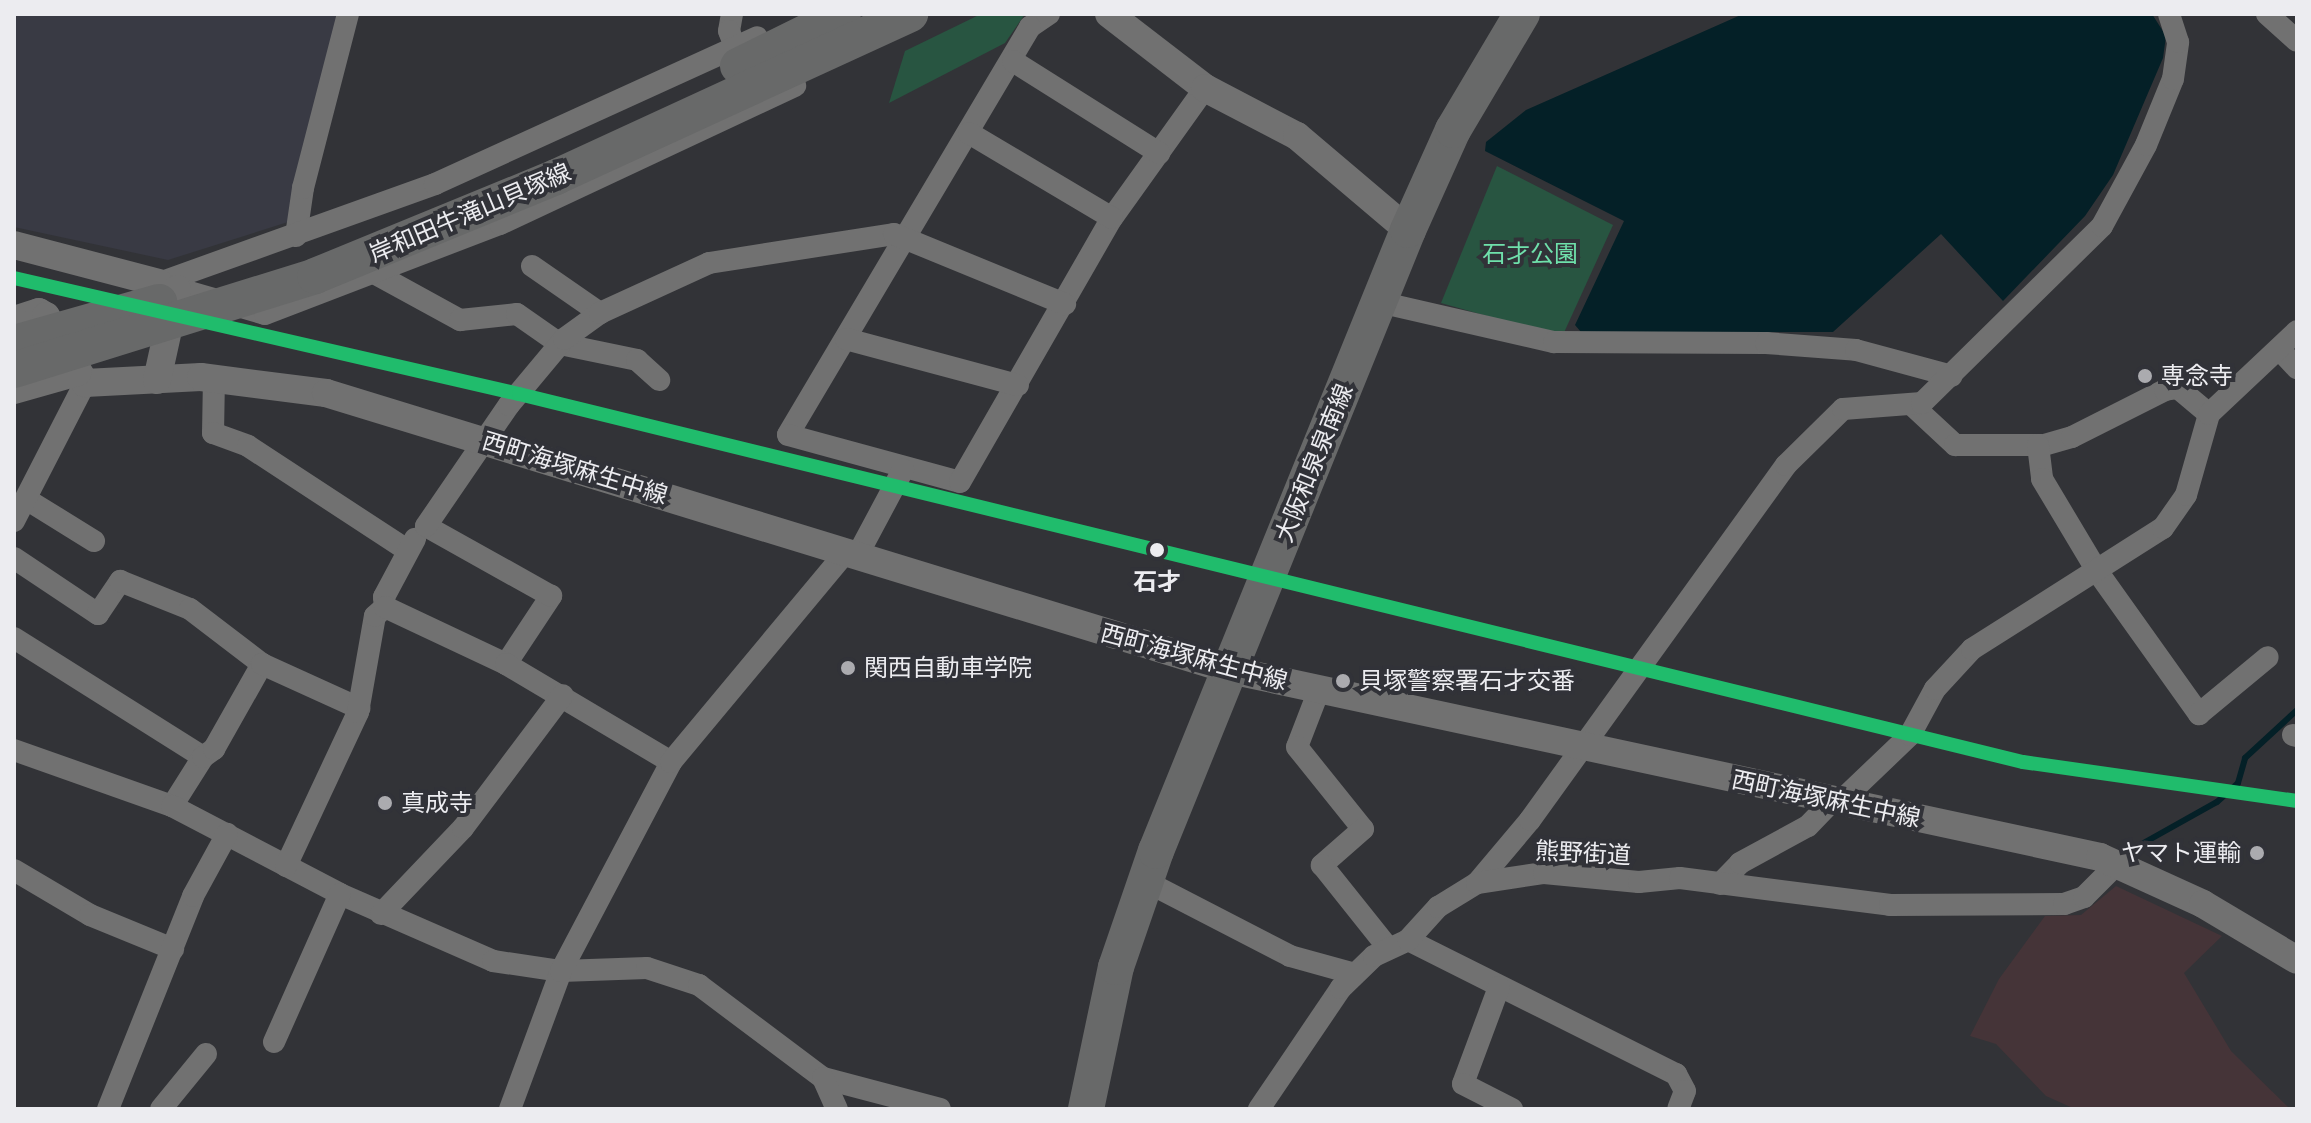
<!DOCTYPE html>
<meta charset="utf-8">
<style>
body{margin:0}
#map{position:relative;width:2311px;height:1123px;overflow:hidden;background:#323337;font-family:Poppins,"Noto Sans JP",sans-serif}
div>[style]{position:absolute}
.commercial>*{inset:0;background:#453438}
.built>*{inset:0;background:#393a44}
.green>*{inset:0;background:#285541}
.water>*{inset:0;background:#042027}
.stream>*{height:6px;margin:-3px;padding:0 3px;transform-origin:3px;border-radius:3px;background:#042027}
.minor>*{height:22px;margin:-11px;padding:0 11px;transform-origin:11px;border-radius:11px;background:#717171}
.tertiary>*{height:28px;margin:-14px;padding:0 14px;transform-origin:14px;border-radius:14px;background:#717171}
.primary>*{height:36px;margin:-18px;padding:0 18px;transform-origin:18px;border-radius:18px;background:#686969}
.primary-bridge>*{height:36px;margin:-18px;padding:0 18px;transform-origin:18px;border-radius:18px;background:#686969}
.rail-1>*{height:14px;margin:-7px;padding:0 7px;transform-origin:7px;border-radius:7px;background:#20bc6c}
.dots>*{width:22px;height:22px;translate:-50% -50%;box-sizing:border-box;border:4px solid #313238;border-radius:50%}
span{translate:-50% -50%;white-space:nowrap;text-align:center;line-height:1.15;-webkit-text-stroke:8px #313238;paint-order:stroke}
.street-label{font-size:24px;color:#ececf0}
.park-label{font-size:24px;color:#6fe0ab}
.poi-label{font-size:24px;color:#ececf0}
.left{translate:0 -50%;text-align:left}
.right{translate:-100% -50%;text-align:right}
.stop-label{font-size:24px;color:#ececf0;font-weight:700}
.frame{position:absolute;inset:0;border:16px solid #ececf0;pointer-events:none}
</style>
<div id="map">
<div class="commercial">
<div style="clip-path:polygon(2116px 886px,2222px 936px,2184px 973px,2231px 1051px,2290px 1109px,2075px 1109px,2046px 1096px,1996px 1044px,1970px 1036px,1999px 979px,2045px 916px,2081px 915px)"></div>
</div>
<div class="built">
<div style="clip-path:polygon(14px 14px,345px 14px,288px 222px,168px 260px,14px 227px)"></div>
</div>
<div class="green">
<div style="clip-path:polygon(981px 14px,1025px 14px,1005px 43px,889px 103px,905px 51px)"></div>
<div style="clip-path:polygon(1497px 166px,1613px 225px,1562px 337px,1441px 303px)"></div>
</div>
<div class="water">
<div style="clip-path:polygon(1743px 14px,2152px 14px,2166px 36px,2163px 58px,2113px 175px,2085px 216px,2003px 301px,1941px 234px,1833px 332px,1581px 332px,1575px 325px,1624px 221px,1485px 151px,1486px 142px,1526px 110px)"></div>
</div>
<div class="stream">
<div style="left:2131px;top:850px;width:98px;rotate:-29.2deg"></div>
<div style="left:2217px;top:802px;width:28px;rotate:-42deg"></div>
<div style="left:2238px;top:783px;width:26px;rotate:-74deg"></div>
<div style="left:2245px;top:758px;width:71px;rotate:-42.7deg"></div>
</div>
<div class="minor">
<div style="left:732px;top:14px;width:17px;rotate:100deg"></div>
<div style="left:729px;top:31px;width:17px;rotate:69deg"></div>
<div style="left:1049px;top:14px;width:23px;rotate:146deg"></div>
<div style="left:1030px;top:27px;width:474px;rotate:120.7deg"></div>
<div style="left:788px;top:435px;width:178px;rotate:15.3deg"></div>
<div style="left:960px;top:482px;width:305px;rotate:-60.1deg"></div>
<div style="left:1112px;top:218px;width:160px;rotate:-54.4deg"></div>
<div style="left:2267px;top:14px;width:40px;rotate:42deg"></div>
<div style="left:1013px;top:61px;width:173px;rotate:32.2deg"></div>
<div style="left:969px;top:133px;width:166px;rotate:30.7deg"></div>
<div style="left:296px;top:236px;width:49px;rotate:-81.7deg"></div>
<div style="left:303px;top:188px;width:180px;rotate:-75.5deg"></div>
<div style="left:532px;top:266px;width:83px;rotate:34.7deg"></div>
<div style="left:376px;top:274px;width:96px;rotate:28.7deg"></div>
<div style="left:460px;top:320px;width:57px;rotate:-6deg"></div>
<div style="left:517px;top:314px;width:52px;rotate:34.9deg"></div>
<div style="left:560px;top:344px;width:79px;rotate:11.7deg"></div>
<div style="left:637px;top:360px;width:30px;rotate:42deg"></div>
<div style="left:159px;top:283px;width:293px;rotate:-19.7deg"></div>
<div style="left:435px;top:184px;width:354px;rotate:-24.5deg"></div>
<div style="left:162px;top:284px;width:107px;rotate:16.2deg"></div>
<div style="left:265px;top:314px;width:252px;rotate:-21deg"></div>
<div style="left:500px;top:224px;width:326px;rotate:-25.1deg"></div>
<div style="left:1379px;top:302px;width:180px;rotate:12.9deg"></div>
<div style="left:1554px;top:342px;width:212px;rotate:0.3deg"></div>
<div style="left:1766px;top:343px;width:90px;rotate:4.4deg"></div>
<div style="left:1856px;top:350px;width:99px;rotate:15.2deg"></div>
<div style="left:846px;top:339px;width:178px;rotate:15deg"></div>
<div style="left:2280px;top:350px;width:25px;rotate:47deg"></div>
<div style="left:214px;top:377px;width:56px;rotate:91deg"></div>
<div style="left:213px;top:433px;width:37px;rotate:20deg"></div>
<div style="left:248px;top:446px;width:190px;rotate:33.2deg"></div>
<div style="left:1912px;top:405px;width:59px;rotate:42.9deg"></div>
<div style="left:1955px;top:445px;width:89px"></div>
<div style="left:2044px;top:445px;width:29px;rotate:-16deg"></div>
<div style="left:2072px;top:437px;width:104px;rotate:-26.8deg"></div>
<div style="left:2165px;top:390px;width:13px;rotate:-9deg"></div>
<div style="left:2178px;top:388px;width:40px;rotate:40deg"></div>
<div style="left:2038px;top:445px;width:34px;rotate:83deg"></div>
<div style="left:2042px;top:479px;width:107px;rotate:59.1deg"></div>
<div style="left:2097px;top:571px;width:176px;rotate:54.5deg"></div>
<div style="left:2199px;top:714px;width:89px;rotate:-39.6deg"></div>
<div style="left:26px;top:499px;width:80px;rotate:31.7deg"></div>
<div style="left:14px;top:521px;width:155px;rotate:-62.8deg"></div>
<div style="left:857px;top:556px;width:98px;rotate:-61.9deg"></div>
<div style="left:14px;top:558px;width:101px;rotate:33.7deg"></div>
<div style="left:98px;top:614px;width:40px;rotate:-56deg"></div>
<div style="left:120px;top:581px;width:75px;rotate:21.8deg"></div>
<div style="left:190px;top:609px;width:91px;rotate:37.4deg"></div>
<div style="left:385px;top:607px;width:10px;rotate:-96deg"></div>
<div style="left:384px;top:597px;width:66px;rotate:-61.9deg"></div>
<div style="left:14px;top:638px;width:223px;rotate:32.2deg"></div>
<div style="left:203px;top:757px;width:58px;rotate:122.3deg"></div>
<div style="left:506px;top:664px;width:82px;rotate:-56.5deg"></div>
<div style="left:551px;top:596px;width:143px;rotate:-150.8deg"></div>
<div style="left:426px;top:526px;width:147px;rotate:-55.6deg"></div>
<div style="left:509px;top:405px;width:86px;rotate:-50.2deg"></div>
<div style="left:564px;top:339px;width:44px;rotate:-35.8deg"></div>
<div style="left:600px;top:313px;width:120px;rotate:-24.6deg"></div>
<div style="left:709px;top:263px;width:187px;rotate:-8.9deg"></div>
<div style="left:894px;top:234px;width:185px;rotate:22.3deg"></div>
<div style="left:1319px;top:690px;width:61px;rotate:111.1deg"></div>
<div style="left:1297px;top:747px;width:105px;rotate:51.2deg"></div>
<div style="left:1363px;top:829px;width:55px;rotate:138.7deg"></div>
<div style="left:1322px;top:865px;width:107px;rotate:51.4deg"></div>
<div style="left:2293px;top:735px;width:4px;rotate:14deg"></div>
<div style="left:14px;top:750px;width:168px;rotate:19.5deg"></div>
<div style="left:172px;top:806px;width:190px;rotate:27.6deg"></div>
<div style="left:340px;top:894px;width:167px;rotate:23.6deg"></div>
<div style="left:493px;top:961px;width:69px;rotate:8.4deg"></div>
<div style="left:561px;top:971px;width:86px;rotate:-2deg"></div>
<div style="left:647px;top:968px;width:55px;rotate:18.1deg"></div>
<div style="left:699px;top:985px;width:155px;rotate:36.9deg"></div>
<div style="left:823px;top:1078px;width:121px;rotate:14.8deg"></div>
<div style="left:203px;top:757px;width:14px;rotate:-36deg"></div>
<div style="left:214px;top:749px;width:98px;rotate:-60.5deg"></div>
<div style="left:262px;top:664px;width:107px;rotate:24.4deg"></div>
<div style="left:1841px;top:801px;width:95px;rotate:-43.7deg"></div>
<div style="left:1910px;top:735px;width:52px;rotate:-61.5deg"></div>
<div style="left:1935px;top:689px;width:54px;rotate:-47.2deg"></div>
<div style="left:1972px;top:649px;width:226px;rotate:-32.4deg"></div>
<div style="left:2163px;top:528px;width:40px;rotate:-55.1deg"></div>
<div style="left:2186px;top:495px;width:84px;rotate:-74.1deg"></div>
<div style="left:2209px;top:414px;width:121px;rotate:-43.3deg"></div>
<div style="left:286px;top:866px;width:170px;rotate:-64.9deg"></div>
<div style="left:358px;top:712px;width:97px;rotate:-80deg"></div>
<div style="left:375px;top:616px;width:13px;rotate:-42deg"></div>
<div style="left:385px;top:607px;width:134px;rotate:25.2deg"></div>
<div style="left:506px;top:664px;width:192px;rotate:30.7deg"></div>
<div style="left:14px;top:870px;width:88px;rotate:30.6deg"></div>
<div style="left:90px;top:915px;width:90px;rotate:22.3deg"></div>
<div style="left:1145px;top:881px;width:163px;rotate:27.3deg"></div>
<div style="left:1290px;top:956px;width:67px;rotate:15.5deg"></div>
<div style="left:1477px;top:883px;width:82px;rotate:-49.9deg"></div>
<div style="left:1530px;top:820px;width:438px;rotate:-54.2deg"></div>
<div style="left:1786px;top:465px;width:80px;rotate:-44.5deg"></div>
<div style="left:1843px;top:409px;width:79px;rotate:-4.3deg"></div>
<div style="left:1922px;top:403px;width:252px;rotate:-44.5deg"></div>
<div style="left:2102px;top:226px;width:92px;rotate:-61.5deg"></div>
<div style="left:2146px;top:145px;width:71px;rotate:-67.8deg"></div>
<div style="left:2173px;top:79px;width:37px;rotate:-82deg"></div>
<div style="left:2178px;top:42px;width:29px;rotate:-108deg"></div>
<div style="left:1720px;top:884px;width:29px;rotate:-46deg"></div>
<div style="left:1740px;top:863px;width:77px;rotate:-28.6deg"></div>
<div style="left:1808px;top:826px;width:36px;rotate:-46deg"></div>
<div style="left:381px;top:914px;width:119px;rotate:-46.4deg"></div>
<div style="left:463px;top:828px;width:166px;rotate:-53.1deg"></div>
<div style="left:1408px;top:940px;width:300px;rotate:26.6deg"></div>
<div style="left:1676px;top:1074px;width:19px;rotate:62deg"></div>
<div style="left:1685px;top:1091px;width:19px;rotate:111deg"></div>
<div style="left:1499px;top:987px;width:103px;rotate:110.4deg"></div>
<div style="left:1463px;top:1084px;width:55px;rotate:27deg"></div>
<div style="left:274px;top:1042px;width:162px;rotate:-66deg"></div>
<div style="left:823px;top:1078px;width:34px;rotate:66deg"></div>
<div style="left:108px;top:1109px;width:229px;rotate:-68.2deg"></div>
<div style="left:193px;top:896px;width:71px;rotate:-61.3deg"></div>
<div style="left:161px;top:1109px;width:71px;rotate:-50.7deg"></div>
<div style="left:510px;top:1109px;width:147px;rotate:-69.7deg"></div>
<div style="left:561px;top:971px;width:236px;rotate:-62.2deg"></div>
<div style="left:671px;top:762px;width:272px;rotate:-50.2deg"></div>
<div style="left:1259px;top:1109px;width:146px;rotate:-55.9deg"></div>
<div style="left:1341px;top:988px;width:46px;rotate:-44.1deg"></div>
<div style="left:1374px;top:956px;width:38px;rotate:-25deg"></div>
<div style="left:1408px;top:940px;width:45px;rotate:-47.7deg"></div>
<div style="left:1438px;top:907px;width:46px;rotate:-31.6deg"></div>
<div style="left:1477px;top:883px;width:68px;rotate:-8.5deg"></div>
<div style="left:1544px;top:873px;width:95px;rotate:5.4deg"></div>
<div style="left:1639px;top:882px;width:41px;rotate:-5.6deg"></div>
<div style="left:1680px;top:878px;width:212px;rotate:7.3deg"></div>
<div style="left:1890px;top:905px;width:174px;rotate:-0.3deg"></div>
<div style="left:2064px;top:904px;width:21px;rotate:-19deg"></div>
<div style="left:2084px;top:897px;width:47px;rotate:-45deg"></div>
</div>
<div class="tertiary">
<div style="left:1109px;top:14px;width:121px;rotate:37.6deg"></div>
<div style="left:1205px;top:88px;width:104px;rotate:27.6deg"></div>
<div style="left:1297px;top:136px;width:145px;rotate:40.3deg"></div>
<div style="left:14px;top:245px;width:150px;rotate:14.7deg"></div>
<div style="left:14px;top:320px;width:26px;rotate:-18deg"></div>
<div style="left:39px;top:312px;width:8px;rotate:30deg"></div>
<div style="left:46px;top:316px;width:78px;rotate:59.8deg"></div>
<div style="left:85px;top:383px;width:116px;rotate:-3deg"></div>
<div style="left:201px;top:377px;width:126px;rotate:7.3deg"></div>
<div style="left:326px;top:393px;width:945px;rotate:17.04deg"></div>
<div style="left:1230px;top:670px;width:890px;rotate:12.13deg"></div>
<div style="left:2100px;top:857px;width:113px;rotate:24.5deg"></div>
<div style="left:2203px;top:904px;width:109px;rotate:30.8deg"></div>
<div style="left:157px;top:380px;width:93px;rotate:-77.6deg"></div>
<div style="left:14px;top:390px;width:66px;rotate:-15.7deg"></div>
</div>
<div class="primary">
<div style="left:738px;top:66px;width:117px;rotate:-26.3deg"></div>
<div style="left:556px;top:177px;width:390px;rotate:-24.7deg"></div>
<div style="left:1086px;top:1109px;width:145px;rotate:-78.1deg"></div>
<div style="left:1116px;top:967px;width:123px;rotate:-71deg"></div>
<div style="left:1156px;top:851px;width:670px;rotate:-67.91deg"></div>
<div style="left:1408px;top:230px;width:110px;rotate:-65.8deg"></div>
<div style="left:1453px;top:130px;width:135px;rotate:-59.3deg"></div>
</div>
<div class="primary-bridge">
<div style="left:14px;top:343px;width:151px;rotate:-15.8deg"></div>
<div style="left:14px;top:370px;width:315px;rotate:-17.3deg"></div>
<div style="left:315px;top:276px;width:261px;rotate:-22.3deg"></div>
</div>
<div class="rail-1">
<div style="left:14px;top:278px;width:518px;rotate:12.94deg"></div>
<div style="left:519px;top:394px;width:1548px;rotate:13.75deg"></div>
<div style="left:2023px;top:762px;width:277px;rotate:8.1deg"></div>
</div>
<div class="dots">
<div style="left:2145px;top:376px;background:#ababaf"></div>
<div style="left:1157px;top:550px;background:#ececf0"></div>
<div style="left:848px;top:668px;background:#ababaf"></div>
<div style="left:1343px;top:681px;background:#ababaf"></div>
<div style="left:385px;top:803px;background:#ababaf"></div>
<div style="left:2257px;top:853px;background:#ababaf"></div>
</div>
<div class="street-label">
<span style="left:470px;top:213px;rotate:-23deg">岸和田牛滝山貝塚線</span>
<span style="left:1314px;top:463px;rotate:-68deg">大阪和泉泉南線</span>
<span style="left:575px;top:468px;rotate:17deg">西町海塚麻生中線</span>
<span style="left:1194px;top:657px;rotate:15deg">西町海塚麻生中線</span>
<span style="left:1826px;top:799px;rotate:12deg">西町海塚麻生中線</span>
<span style="left:1583px;top:853px;rotate:3deg">熊野街道</span>
</div>
<div class="park-label">
<span style="left:1530px;top:254px">石才公園</span>
</div>
<div class="poi-label">
<span class="left" style="left:2161px;top:376px">専念寺</span>
<span class="left" style="left:864px;top:668px">関西自動車学院</span>
<span class="left" style="left:1359px;top:681px">貝塚警察署石才交番</span>
<span class="left" style="left:401px;top:803px">真成寺</span>
<span class="right" style="left:2241px;top:853px">ヤマト運輸</span>
</div>
<div class="stop-label">
<span style="left:1157px;top:582px">石才</span>
</div>
<div class="frame"></div>
</div>
